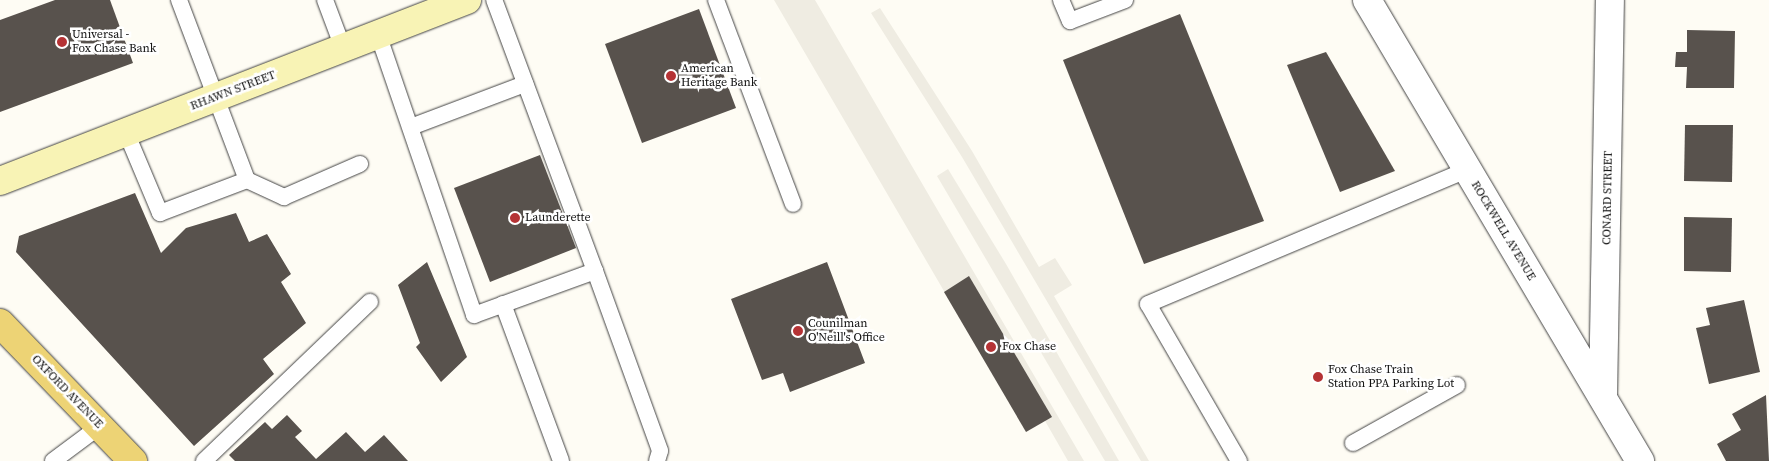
<!DOCTYPE html>
<style>
body{margin:0}
#map{position:relative;width:1769px;height:461px;overflow:hidden;background:#fefcf4;font-family:"Source Serif 4",serif}
div>[style]{position:absolute}
.plaza>*{inset:0;background:#efece2}
.building>*{inset:0;background:#58524d}
.roads{filter:drop-shadow(0 0 1px #434343) drop-shadow(0 0 1px #434343)}
.service>*{height:16px;margin:-8px;padding:0 8px;transform-origin:8px;border-radius:8px;background:#fff}
.minor>*{height:28px;margin:-14px;padding:0 14px;transform-origin:14px;border-radius:14px;background:#fff}
.secondary>*{height:28px;margin:-14px;padding:0 14px;transform-origin:14px;border-radius:14px;background:#f8f3b5}
.primary>*{height:28px;margin:-14px;padding:0 14px;transform-origin:14px;border-radius:14px;background:#edd375}
.dots>*{width:14px;height:14px;translate:-50% -50%;box-sizing:border-box;border:2px solid #fff;border-radius:50%}
span{translate:-50% -50%;white-space:nowrap;text-align:center;line-height:1.15;-webkit-text-stroke:5px #fff;paint-order:stroke}
.poi-label{font-size:12px;color:#101010}
.left{translate:0 -50%;text-align:left}
.street-label{font-size:12px;color:#101010}
</style>
<div id="map">
<div class="plaza">
<div style="clip-path:polygon(774px 0,815px 0,1084px 461px,1068px 461px,978px 304px,958px 315px)"></div>
<div style="clip-path:polygon(880px 8px,972px 151px,1039px 267px,1055px 258px,1072px 285px,1054px 296px,1149px 461px,1141px 461px,962px 157px,871px 13px)"></div>
<div style="clip-path:polygon(948px 169px,1006px 264px,1119px 461px,1105px 461px,937px 176px)"></div>
</div>
<div class="building">
<div style="clip-path:polygon(55px 0,110px 0,133px 63px,0 112px,0 20px)"></div>
<div style="clip-path:polygon(699px 9px,736px 108px,642px 143px,605px 44px)"></div>
<div style="clip-path:polygon(1180px 14px,1264px 221px,1144px 264px,1063px 60px)"></div>
<div style="clip-path:polygon(1687px 30px,1735px 31px,1734px 88px,1686px 88px,1687px 67px,1675px 67px,1676px 52px,1687px 52px)"></div>
<div style="clip-path:polygon(1326px 52px,1395px 171px,1340px 192px,1287px 65px)"></div>
<div style="clip-path:polygon(1685px 125px,1733px 125px,1732px 182px,1684px 181px)"></div>
<div style="clip-path:polygon(540px 155px,576px 248px,490px 282px,454px 188px)"></div>
<div style="clip-path:polygon(135px 193px,161px 253px,186px 228px,236px 213px,249px 242px,267px 234px,291px 274px,281px 282px,306px 323px,263px 359px,274px 374px,194px 446px,16px 252px,19px 236px)"></div>
<div style="clip-path:polygon(1684px 217px,1732px 218px,1731px 272px,1684px 271px)"></div>
<div style="clip-path:polygon(427px 262px,467px 357px,441px 382px,416px 347px,420px 343px,398px 285px)"></div>
<div style="clip-path:polygon(827px 262px,865px 363px,790px 392px,783px 373px,762px 380px,731px 299px)"></div>
<div style="clip-path:polygon(969px 276px,1052px 417px,1026px 432px,944px 292px)"></div>
<div style="clip-path:polygon(1744px 300px,1760px 372px,1709px 384px,1696px 328px,1710px 325px,1706px 308px)"></div>
<div style="clip-path:polygon(1766px 395px,1769px 461px,1726px 461px,1717px 444px,1741px 430px,1732px 414px)"></div>
<div style="clip-path:polygon(287px 415px,302px 431px,295px 437px,316px 459px,346px 432px,365px 452px,384px 435px,408px 461px,235px 461px,229px 455px,265px 422px,272px 429px)"></div>
</div>
<div class="roads">
<div class="service">
<div style="left:179px;top:0;width:192px;rotate:69.3deg"></div>
<div style="left:325px;top:0;width:51px;rotate:69.4deg"></div>
<div style="left:716px;top:0;width:218px;rotate:69.3deg"></div>
<div style="left:1061px;top:0;width:23px;rotate:67deg"></div>
<div style="left:1070px;top:21px;width:59px;rotate:-20.9deg"></div>
<div style="left:378px;top:34px;width:297px;rotate:71.1deg"></div>
<div style="left:474px;top:315px;width:129px;rotate:-20deg"></div>
<div style="left:595px;top:271px;width:289px;rotate:-110.4deg"></div>
<div style="left:411px;top:127px;width:122px;rotate:-20.7deg"></div>
<div style="left:126px;top:132px;width:88px;rotate:67.2deg"></div>
<div style="left:160px;top:213px;width:93px;rotate:-20.8deg"></div>
<div style="left:247px;top:180px;width:41px;rotate:24.7deg"></div>
<div style="left:284px;top:197px;width:83px;rotate:-23.5deg"></div>
<div style="left:595px;top:271px;width:191px;rotate:70.1deg"></div>
<div style="left:660px;top:451px;width:10px;rotate:107deg"></div>
<div style="left:503px;top:304px;width:167px;rotate:69.7deg"></div>
<div style="left:1353px;top:443px;width:119px;rotate:-29.1deg"></div>
<div style="left:53px;top:461px;width:59px;rotate:-36.7deg"></div>
<div style="left:204px;top:461px;width:230px;rotate:-43.8deg"></div>
<div style="left:1239px;top:461px;width:181px;rotate:-120.1deg"></div>
<div style="left:1148px;top:304px;width:345px;rotate:-22.8deg"></div>
</div>
<div class="minor">
<div style="left:1367px;top:0;width:536px;rotate:59.37deg"></div>
<div style="left:1603px;top:396px;width:396px;rotate:-89deg"></div>
</div>
<div class="secondary">
<div style="left:0;top:181px;width:501px;rotate:-21.19deg"></div>
</div>
<div class="primary">
<div style="left:0;top:323px;width:192px;rotate:46.1deg"></div>
</div>
</div>
<div class="dots">
<div style="left:62px;top:42px;background:#b53335"></div>
<div style="left:671px;top:76px;background:#b53335"></div>
<div style="left:515px;top:218px;background:#b53335"></div>
<div style="left:798px;top:331px;background:#b53335"></div>
<div style="left:991px;top:347px;background:#b53335"></div>
<div style="left:1318px;top:377px;background:#b53335"></div>
</div>
<div class="poi-label">
<span class="left" style="left:72px;top:42px">Universal -<br>Fox Chase Bank</span>
<span class="left" style="left:681px;top:76px">American<br>Heritage Bank</span>
<span class="left" style="left:525px;top:218px">Launderette</span>
<span class="left" style="left:808px;top:331px">Counilman<br>O'Neill's Office</span>
<span class="left" style="left:1002px;top:347px">Fox Chase</span>
<span class="left" style="left:1328px;top:377px">Fox Chase Train<br>Station PPA Parking Lot</span>
</div>
<div class="street-label">
<span style="left:233px;top:91px;rotate:-21deg">RHAWN STREET</span>
<span style="left:1608px;top:198px;rotate:-89deg">CONARD STREET</span>
<span style="left:1503px;top:231px;rotate:59deg">ROCKWELL AVENUE</span>
<span style="left:67px;top:392px;rotate:46deg">OXFORD AVENUE</span>
</div>
</div>
